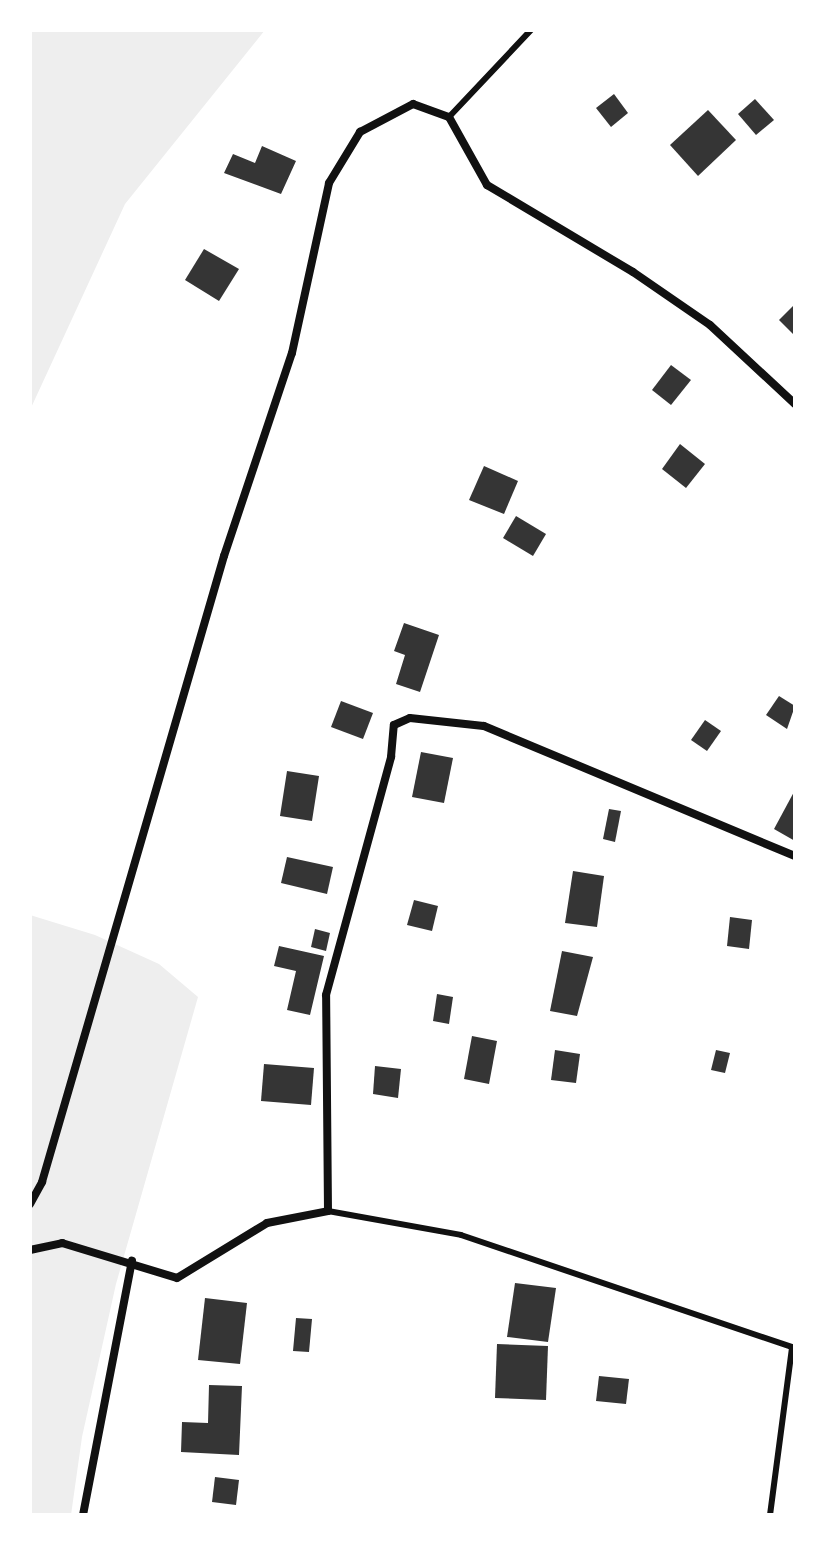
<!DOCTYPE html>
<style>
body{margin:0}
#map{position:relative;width:825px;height:1545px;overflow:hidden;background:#fff;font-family:"IBM Plex Sans",sans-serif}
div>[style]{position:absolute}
.green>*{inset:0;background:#eee}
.building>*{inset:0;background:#353535}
.service>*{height:6px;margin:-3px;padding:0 3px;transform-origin:3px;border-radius:3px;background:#111}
.minor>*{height:8px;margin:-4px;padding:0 4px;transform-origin:4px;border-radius:4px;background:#111}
span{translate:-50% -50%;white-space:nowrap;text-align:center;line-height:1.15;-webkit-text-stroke:7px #fff;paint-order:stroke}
.frame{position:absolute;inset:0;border:32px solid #fff;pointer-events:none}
</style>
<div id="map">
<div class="green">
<div style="clip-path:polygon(30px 30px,265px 30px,125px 204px,30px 410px)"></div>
<div style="clip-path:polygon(30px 915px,95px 935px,159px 964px,198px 997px,116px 1284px,82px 1437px,71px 1515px,30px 1515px)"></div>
</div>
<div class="building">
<div style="clip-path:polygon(614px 94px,628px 113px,611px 127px,596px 108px)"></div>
<div style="clip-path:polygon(755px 99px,774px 120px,756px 135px,738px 114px)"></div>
<div style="clip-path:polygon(708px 110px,736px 140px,698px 176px,670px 145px)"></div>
<div style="clip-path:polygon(262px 146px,296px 161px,281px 194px,224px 173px,233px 154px,255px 163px)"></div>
<div style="clip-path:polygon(204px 249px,239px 269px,219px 301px,185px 280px)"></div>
<div style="clip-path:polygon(795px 304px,795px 336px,779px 320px)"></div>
<div style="clip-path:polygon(671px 365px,691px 380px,671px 405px,652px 390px)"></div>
<div style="clip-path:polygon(680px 444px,705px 464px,686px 488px,662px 469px)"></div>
<div style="clip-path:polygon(484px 466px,518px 481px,504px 514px,469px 500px)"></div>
<div style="clip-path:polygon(516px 516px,546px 534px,533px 556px,503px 538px)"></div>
<div style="clip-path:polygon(404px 623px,439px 635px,420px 692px,396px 684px,405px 655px,394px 651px)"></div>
<div style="clip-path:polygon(779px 696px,795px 706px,787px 729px,766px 715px)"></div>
<div style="clip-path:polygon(341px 701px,373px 713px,363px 739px,331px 727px)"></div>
<div style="clip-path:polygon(705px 720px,721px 731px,707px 751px,691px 740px)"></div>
<div style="clip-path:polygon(421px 752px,453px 758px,444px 803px,412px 797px)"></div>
<div style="clip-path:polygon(287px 771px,319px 776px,312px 821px,280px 816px)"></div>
<div style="clip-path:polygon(795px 790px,795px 841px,774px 829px)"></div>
<div style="clip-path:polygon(609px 809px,621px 811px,615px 842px,603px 839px)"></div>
<div style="clip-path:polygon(287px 857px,333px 867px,327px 894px,281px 883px)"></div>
<div style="clip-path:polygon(573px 871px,604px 876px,597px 927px,565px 923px)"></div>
<div style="clip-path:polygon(414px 900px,438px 906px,432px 931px,407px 925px)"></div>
<div style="clip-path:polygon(730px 917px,752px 920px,749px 949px,727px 946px)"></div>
<div style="clip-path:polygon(315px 929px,330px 933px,326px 951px,311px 947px)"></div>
<div style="clip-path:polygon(279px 946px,324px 956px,310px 1015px,287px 1010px,296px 971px,274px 966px)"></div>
<div style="clip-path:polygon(562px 951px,593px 957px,577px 1016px,550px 1011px)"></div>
<div style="clip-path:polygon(437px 994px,453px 997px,449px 1024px,433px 1021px)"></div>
<div style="clip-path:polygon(472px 1036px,497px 1041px,489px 1084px,464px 1079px)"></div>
<div style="clip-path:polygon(555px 1050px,580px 1054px,576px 1083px,551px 1080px)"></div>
<div style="clip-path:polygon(716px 1050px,730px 1053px,725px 1073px,711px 1070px)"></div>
<div style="clip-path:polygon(264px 1064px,314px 1068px,311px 1105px,261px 1101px)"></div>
<div style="clip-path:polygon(375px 1066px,401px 1069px,398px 1098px,373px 1094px)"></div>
<div style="clip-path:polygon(515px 1283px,556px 1288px,548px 1342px,507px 1337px)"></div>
<div style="clip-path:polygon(205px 1298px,247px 1303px,240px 1364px,198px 1360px)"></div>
<div style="clip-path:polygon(296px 1318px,312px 1319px,309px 1352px,293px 1351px)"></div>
<div style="clip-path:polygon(497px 1344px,548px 1346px,546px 1400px,495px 1398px)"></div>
<div style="clip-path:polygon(599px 1376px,629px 1379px,626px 1404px,596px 1401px)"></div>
<div style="clip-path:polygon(209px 1385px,242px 1386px,239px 1455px,181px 1452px,182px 1422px,208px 1423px)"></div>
<div style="clip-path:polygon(215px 1477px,239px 1480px,236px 1505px,212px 1502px)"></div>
</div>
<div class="service">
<div style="left:449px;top:117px;width:120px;rotate:-46.7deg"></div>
<div style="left:328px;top:1211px;width:135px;rotate:10.2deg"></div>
<div style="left:461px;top:1235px;width:353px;rotate:18.7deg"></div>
<div style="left:770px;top:1515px;width:169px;rotate:-82.5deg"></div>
</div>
<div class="minor">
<div style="left:30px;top:1204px;width:25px;rotate:-61deg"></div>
<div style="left:42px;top:1182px;width:652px;rotate:-73.79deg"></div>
<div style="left:224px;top:556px;width:214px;rotate:-71.5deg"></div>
<div style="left:292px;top:353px;width:174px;rotate:-77.7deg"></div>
<div style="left:329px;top:183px;width:60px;rotate:-58.7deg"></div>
<div style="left:360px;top:132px;width:60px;rotate:-27.8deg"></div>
<div style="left:413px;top:104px;width:38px;rotate:20deg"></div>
<div style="left:449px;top:117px;width:78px;rotate:60.8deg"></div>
<div style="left:487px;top:185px;width:170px;rotate:30.8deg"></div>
<div style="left:633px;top:272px;width:93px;rotate:34.5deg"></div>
<div style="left:710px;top:325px;width:116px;rotate:42.9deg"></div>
<div style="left:30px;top:1250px;width:33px;rotate:-12deg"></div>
<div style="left:62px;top:1243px;width:120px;rotate:16.9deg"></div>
<div style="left:177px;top:1278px;width:105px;rotate:-31.4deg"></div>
<div style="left:267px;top:1223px;width:62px;rotate:-11.1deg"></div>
<div style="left:328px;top:1211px;width:216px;rotate:-90.5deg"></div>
<div style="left:326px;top:995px;width:247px;rotate:-74.7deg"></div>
<div style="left:391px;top:757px;width:32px;rotate:-85deg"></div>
<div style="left:394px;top:725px;width:17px;rotate:-24deg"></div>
<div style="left:410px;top:718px;width:74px;rotate:6.2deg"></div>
<div style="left:484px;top:726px;width:337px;rotate:22.7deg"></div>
<div style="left:83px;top:1515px;width:259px;rotate:-79.1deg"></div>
</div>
<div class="frame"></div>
</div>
